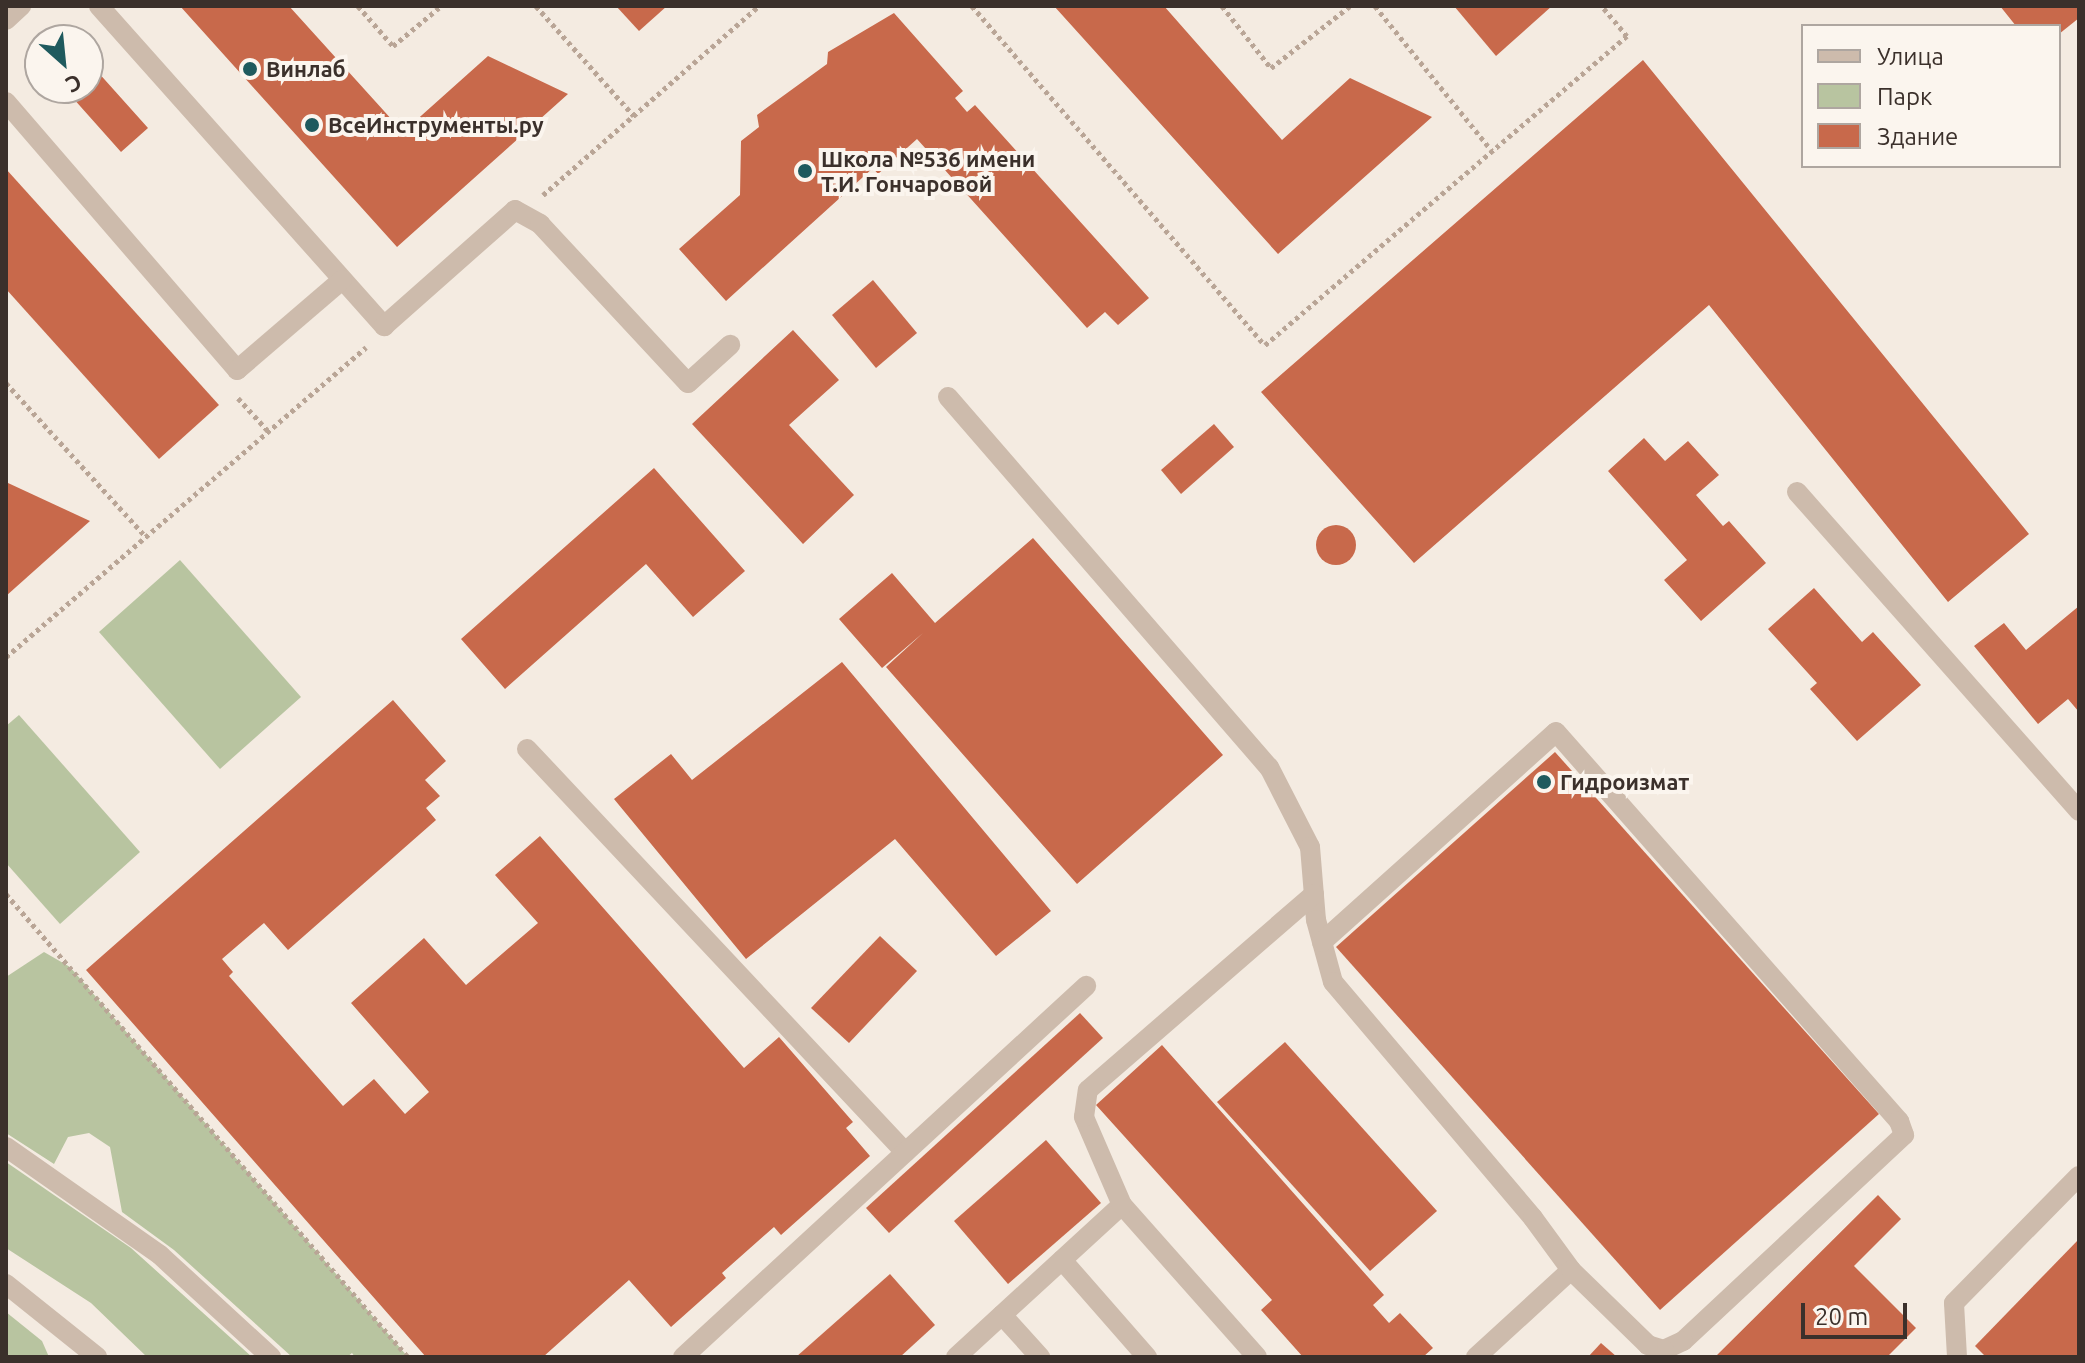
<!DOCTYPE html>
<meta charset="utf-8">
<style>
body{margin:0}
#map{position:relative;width:2085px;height:1363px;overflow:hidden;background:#f4ebe1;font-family:Ubuntu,sans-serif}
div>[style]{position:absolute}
.green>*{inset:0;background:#b8c4a0}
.building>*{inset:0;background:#c8694b}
.round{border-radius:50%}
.path>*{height:5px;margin-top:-2.5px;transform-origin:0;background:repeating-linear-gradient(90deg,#b9a596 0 4px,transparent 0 8px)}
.service>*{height:20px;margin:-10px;padding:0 10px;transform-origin:10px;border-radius:10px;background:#cdbbac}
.minor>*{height:20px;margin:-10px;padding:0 10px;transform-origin:10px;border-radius:10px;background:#cdbbac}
.dots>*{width:22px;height:22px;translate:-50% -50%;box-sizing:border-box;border:4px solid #fbf5ee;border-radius:50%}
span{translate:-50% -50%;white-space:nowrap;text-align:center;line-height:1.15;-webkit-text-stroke:8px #fbf5ee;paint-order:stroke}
.poi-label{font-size:22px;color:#3b302b;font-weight:700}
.left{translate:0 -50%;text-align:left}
.frame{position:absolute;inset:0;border:8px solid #3b302b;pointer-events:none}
.legend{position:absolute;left:1801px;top:24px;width:260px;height:144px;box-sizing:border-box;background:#fbf5ee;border:2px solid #aea6a0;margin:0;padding:10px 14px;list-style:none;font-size:24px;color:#3b302b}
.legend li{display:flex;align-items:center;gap:16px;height:40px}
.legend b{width:40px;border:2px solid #aea6a0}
.north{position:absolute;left:24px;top:24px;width:80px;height:80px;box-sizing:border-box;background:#fbf5ee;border:2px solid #aea6a0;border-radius:50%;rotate:153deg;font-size:22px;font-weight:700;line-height:32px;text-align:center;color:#3b302b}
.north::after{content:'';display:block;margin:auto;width:28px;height:36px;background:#1f5a5e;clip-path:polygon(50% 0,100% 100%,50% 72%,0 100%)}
.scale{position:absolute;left:1801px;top:1303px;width:106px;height:36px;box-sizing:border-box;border:4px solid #3b302b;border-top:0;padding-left:10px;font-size:24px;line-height:28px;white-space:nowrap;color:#3b302b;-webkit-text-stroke:6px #fbf5ee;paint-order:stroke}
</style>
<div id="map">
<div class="green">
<div style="clip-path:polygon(180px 560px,301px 697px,220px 769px,99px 632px)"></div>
<div style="clip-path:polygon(19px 715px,140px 852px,60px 924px,6px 863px,6px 726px)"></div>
<div style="clip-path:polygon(44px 952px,70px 967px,408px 1357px,355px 1357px,352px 1353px,347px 1357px,292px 1357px,174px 1250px,122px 1212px,110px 1147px,89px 1133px,68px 1137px,54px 1164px,6px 1133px,6px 977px)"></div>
<div style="clip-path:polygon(6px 1162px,131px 1248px,252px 1357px,147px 1357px,91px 1303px,6px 1248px)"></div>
<div style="clip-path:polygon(6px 1312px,42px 1341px,49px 1357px,6px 1357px)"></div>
</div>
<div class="building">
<div style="clip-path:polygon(180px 6px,289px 6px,403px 132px,488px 56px,568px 94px,397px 247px)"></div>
<div style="clip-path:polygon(616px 6px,667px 6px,639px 31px)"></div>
<div style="clip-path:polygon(1054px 6px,1164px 6px,1282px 140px,1350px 78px,1432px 117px,1278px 254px)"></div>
<div style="clip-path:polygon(1454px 6px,1552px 6px,1496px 56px)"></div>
<div style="clip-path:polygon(2000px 6px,2079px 6px,2079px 18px,2059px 34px,2059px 26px,2016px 26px)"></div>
<div style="clip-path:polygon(894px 13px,963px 91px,955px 98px,967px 112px,975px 105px,1149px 298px,1118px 325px,1105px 312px,1087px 328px,917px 139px,878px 174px,873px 168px,726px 301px,679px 249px,740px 195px,741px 141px,759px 127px,757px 115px,827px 64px,828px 52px)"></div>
<div style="clip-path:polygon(1643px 60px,2029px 534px,1948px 602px,1709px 305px,1414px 563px,1261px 392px)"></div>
<div style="clip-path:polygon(88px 61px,148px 128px,121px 152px,64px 88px,88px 88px)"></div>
<div style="clip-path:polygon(6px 169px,219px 405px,159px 459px,6px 289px)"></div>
<div style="clip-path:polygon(873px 280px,917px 333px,876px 368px,832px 315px)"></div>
<div style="clip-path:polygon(793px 330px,839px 380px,789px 425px,854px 495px,803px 544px,692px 424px)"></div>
<div style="clip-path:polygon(1214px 424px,1234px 447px,1181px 494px,1161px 470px)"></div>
<div style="clip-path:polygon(1644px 438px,1665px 461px,1688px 441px,1719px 475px,1696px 495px,1723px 526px,1729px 521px,1766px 563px,1701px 621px,1664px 580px,1687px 560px,1608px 471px)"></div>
<div style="clip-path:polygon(654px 468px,745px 571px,693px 617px,646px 564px,505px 689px,461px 639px)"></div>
<div style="clip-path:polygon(8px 483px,90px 521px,6px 596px,6px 485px)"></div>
<div class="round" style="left:1316px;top:525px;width:40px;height:40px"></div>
<div style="clip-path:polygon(1033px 538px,1223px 755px,1077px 884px,886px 667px,923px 633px,882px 668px,839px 619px,892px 573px,935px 623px)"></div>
<div style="clip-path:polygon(1814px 588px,1862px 642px,1873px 632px,1921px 685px,1857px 741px,1810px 689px,1817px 683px,1768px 629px)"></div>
<div style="clip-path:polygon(2079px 606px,2079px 712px,2068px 699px,2038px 724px,1974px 646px,2004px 623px,2026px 650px)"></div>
<div style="clip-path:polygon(842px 662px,1051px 911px,996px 956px,895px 839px,746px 959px,614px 799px,671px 754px,692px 780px)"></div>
<div style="clip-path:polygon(393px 700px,446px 761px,425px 780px,440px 796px,426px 808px,436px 820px,288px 950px,264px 923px,222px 959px,233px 972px,229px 976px,343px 1106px,374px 1079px,405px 1114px,429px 1092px,351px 1003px,424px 938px,466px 985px,538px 923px,495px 875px,540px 836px,744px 1068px,779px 1037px,853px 1122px,846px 1128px,870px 1156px,781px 1235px,774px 1227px,722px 1273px,726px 1278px,671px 1327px,629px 1280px,543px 1357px,426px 1357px,86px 970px)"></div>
<div style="clip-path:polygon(1555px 752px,1879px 1114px,1660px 1310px,1336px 947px)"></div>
<div style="clip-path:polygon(880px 936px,917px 971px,849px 1043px,811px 1008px)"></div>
<div style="clip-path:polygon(1080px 1013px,1103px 1038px,889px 1233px,866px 1208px)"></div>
<div style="clip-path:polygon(1285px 1042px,1437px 1211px,1370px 1271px,1217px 1102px)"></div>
<div style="clip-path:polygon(1162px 1045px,1384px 1295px,1373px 1305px,1389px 1323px,1400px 1313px,1433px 1348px,1423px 1357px,1303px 1357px,1261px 1310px,1272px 1300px,1096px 1105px)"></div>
<div style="clip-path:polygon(1046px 1140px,1101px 1203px,1008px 1284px,954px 1221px)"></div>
<div style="clip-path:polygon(1878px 1195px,1901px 1219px,1854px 1266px,1916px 1328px,1887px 1357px,1715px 1357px)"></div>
<div style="clip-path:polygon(2079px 1239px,2079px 1357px,1986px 1357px,1975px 1346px)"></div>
<div style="clip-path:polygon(890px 1274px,935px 1325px,900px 1357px,796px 1357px)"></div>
<div style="clip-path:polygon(1601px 1343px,1617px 1357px,1588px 1357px)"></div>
</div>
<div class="path">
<div style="left:358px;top:6px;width:53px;rotate:48.8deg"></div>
<div style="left:393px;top:46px;width:62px;rotate:-39.8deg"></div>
<div style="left:536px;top:6px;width:147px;rotate:48.3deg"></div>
<div style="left:972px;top:6px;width:448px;rotate:49.2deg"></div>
<div style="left:1265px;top:345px;width:476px;rotate:-40.5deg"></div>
<div style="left:1627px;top:36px;width:39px;rotate:-130deg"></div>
<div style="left:1222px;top:6px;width:79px;rotate:51.7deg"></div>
<div style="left:1271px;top:68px;width:100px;rotate:-38.1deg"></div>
<div style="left:1375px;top:6px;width:186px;rotate:51.1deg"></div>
<div style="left:543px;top:195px;width:287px;rotate:-41.2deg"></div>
<div style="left:6px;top:383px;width:208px;rotate:47.7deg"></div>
<div style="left:238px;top:398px;width:45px;rotate:47.7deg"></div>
<div style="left:6px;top:657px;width:475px;rotate:-40.7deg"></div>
<div style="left:6px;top:894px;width:613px;rotate:49.03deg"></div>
</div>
<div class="service">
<div style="left:99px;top:6px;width:429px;rotate:48.3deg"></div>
<div style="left:384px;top:326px;width:175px;rotate:-41.5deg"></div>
<div style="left:515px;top:210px;width:29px;rotate:29deg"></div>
<div style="left:540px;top:224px;width:217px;rotate:47.1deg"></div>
<div style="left:688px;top:383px;width:57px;rotate:-42.1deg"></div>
<div style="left:6px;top:20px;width:21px;rotate:-43deg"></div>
<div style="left:6px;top:102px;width:354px;rotate:49.2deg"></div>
<div style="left:237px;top:370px;width:138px;rotate:-40.6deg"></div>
<div style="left:948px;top:397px;width:490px;rotate:49.1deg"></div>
<div style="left:1269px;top:767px;width:90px;rotate:62.9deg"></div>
<div style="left:1310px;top:847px;width:73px;rotate:85.3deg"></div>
<div style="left:1316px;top:920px;width:64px;rotate:74.7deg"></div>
<div style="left:1333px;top:982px;width:309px;rotate:49.7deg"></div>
<div style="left:1533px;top:1218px;width:64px;rotate:53.8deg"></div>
<div style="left:1571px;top:1270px;width:129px;rotate:137.5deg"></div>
<div style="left:1797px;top:492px;width:426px;rotate:48.5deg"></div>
<div style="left:527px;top:749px;width:553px;rotate:46.83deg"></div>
<div style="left:1322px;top:942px;width:314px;rotate:-41.9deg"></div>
<div style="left:1556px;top:732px;width:519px;rotate:48.6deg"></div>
<div style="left:1899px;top:1121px;width:15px;rotate:70deg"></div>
<div style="left:1904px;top:1135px;width:302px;rotate:137deg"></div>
<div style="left:1683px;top:1341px;width:21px;rotate:155deg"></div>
<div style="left:1664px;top:1350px;width:17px;rotate:-163deg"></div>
<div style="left:1648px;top:1345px;width:107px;rotate:-135.8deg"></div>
<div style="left:6px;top:1147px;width:188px;rotate:35deg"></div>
<div style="left:160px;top:1255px;width:151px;rotate:42.6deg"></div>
<div style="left:1062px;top:1260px;width:129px;rotate:48.8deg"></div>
<div style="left:1002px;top:1315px;width:57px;rotate:47.9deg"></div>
<div style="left:683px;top:1357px;width:548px;rotate:-42.63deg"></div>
<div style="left:956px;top:1357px;width:225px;rotate:-42.5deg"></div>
<div style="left:1257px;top:1357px;width:203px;rotate:-131.6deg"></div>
<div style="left:1122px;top:1205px;width:96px;rotate:-113.4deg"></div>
<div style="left:1084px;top:1117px;width:27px;rotate:-82deg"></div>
<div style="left:1088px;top:1090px;width:299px;rotate:-40.9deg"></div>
<div style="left:1957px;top:1357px;width:54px;rotate:-93.2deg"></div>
<div style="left:1954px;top:1303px;width:178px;rotate:-45.5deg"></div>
</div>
<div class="minor">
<div style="left:6px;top:1284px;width:117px;rotate:38.7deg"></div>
</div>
<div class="dots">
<div style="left:250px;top:69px;background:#1f5a5e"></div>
<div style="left:312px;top:125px;background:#1f5a5e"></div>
<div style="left:805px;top:171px;background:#1f5a5e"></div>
<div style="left:1544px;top:782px;background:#1f5a5e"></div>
</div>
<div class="poi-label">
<span class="left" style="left:266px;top:69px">Винлаб</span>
<span class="left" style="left:328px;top:125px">ВсеИнструменты.ру</span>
<span class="left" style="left:821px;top:171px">Школа №536 имени<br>Т.И. Гончаровой</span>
<span class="left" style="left:1560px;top:782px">Гидроизмат</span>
</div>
<div class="frame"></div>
<ul class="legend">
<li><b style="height:10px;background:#cdbbac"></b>Улица</li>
<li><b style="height:22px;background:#b8c4a0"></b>Парк</li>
<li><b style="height:22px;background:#c8694b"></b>Здание</li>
</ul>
<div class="north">С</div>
<div class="scale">20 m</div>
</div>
